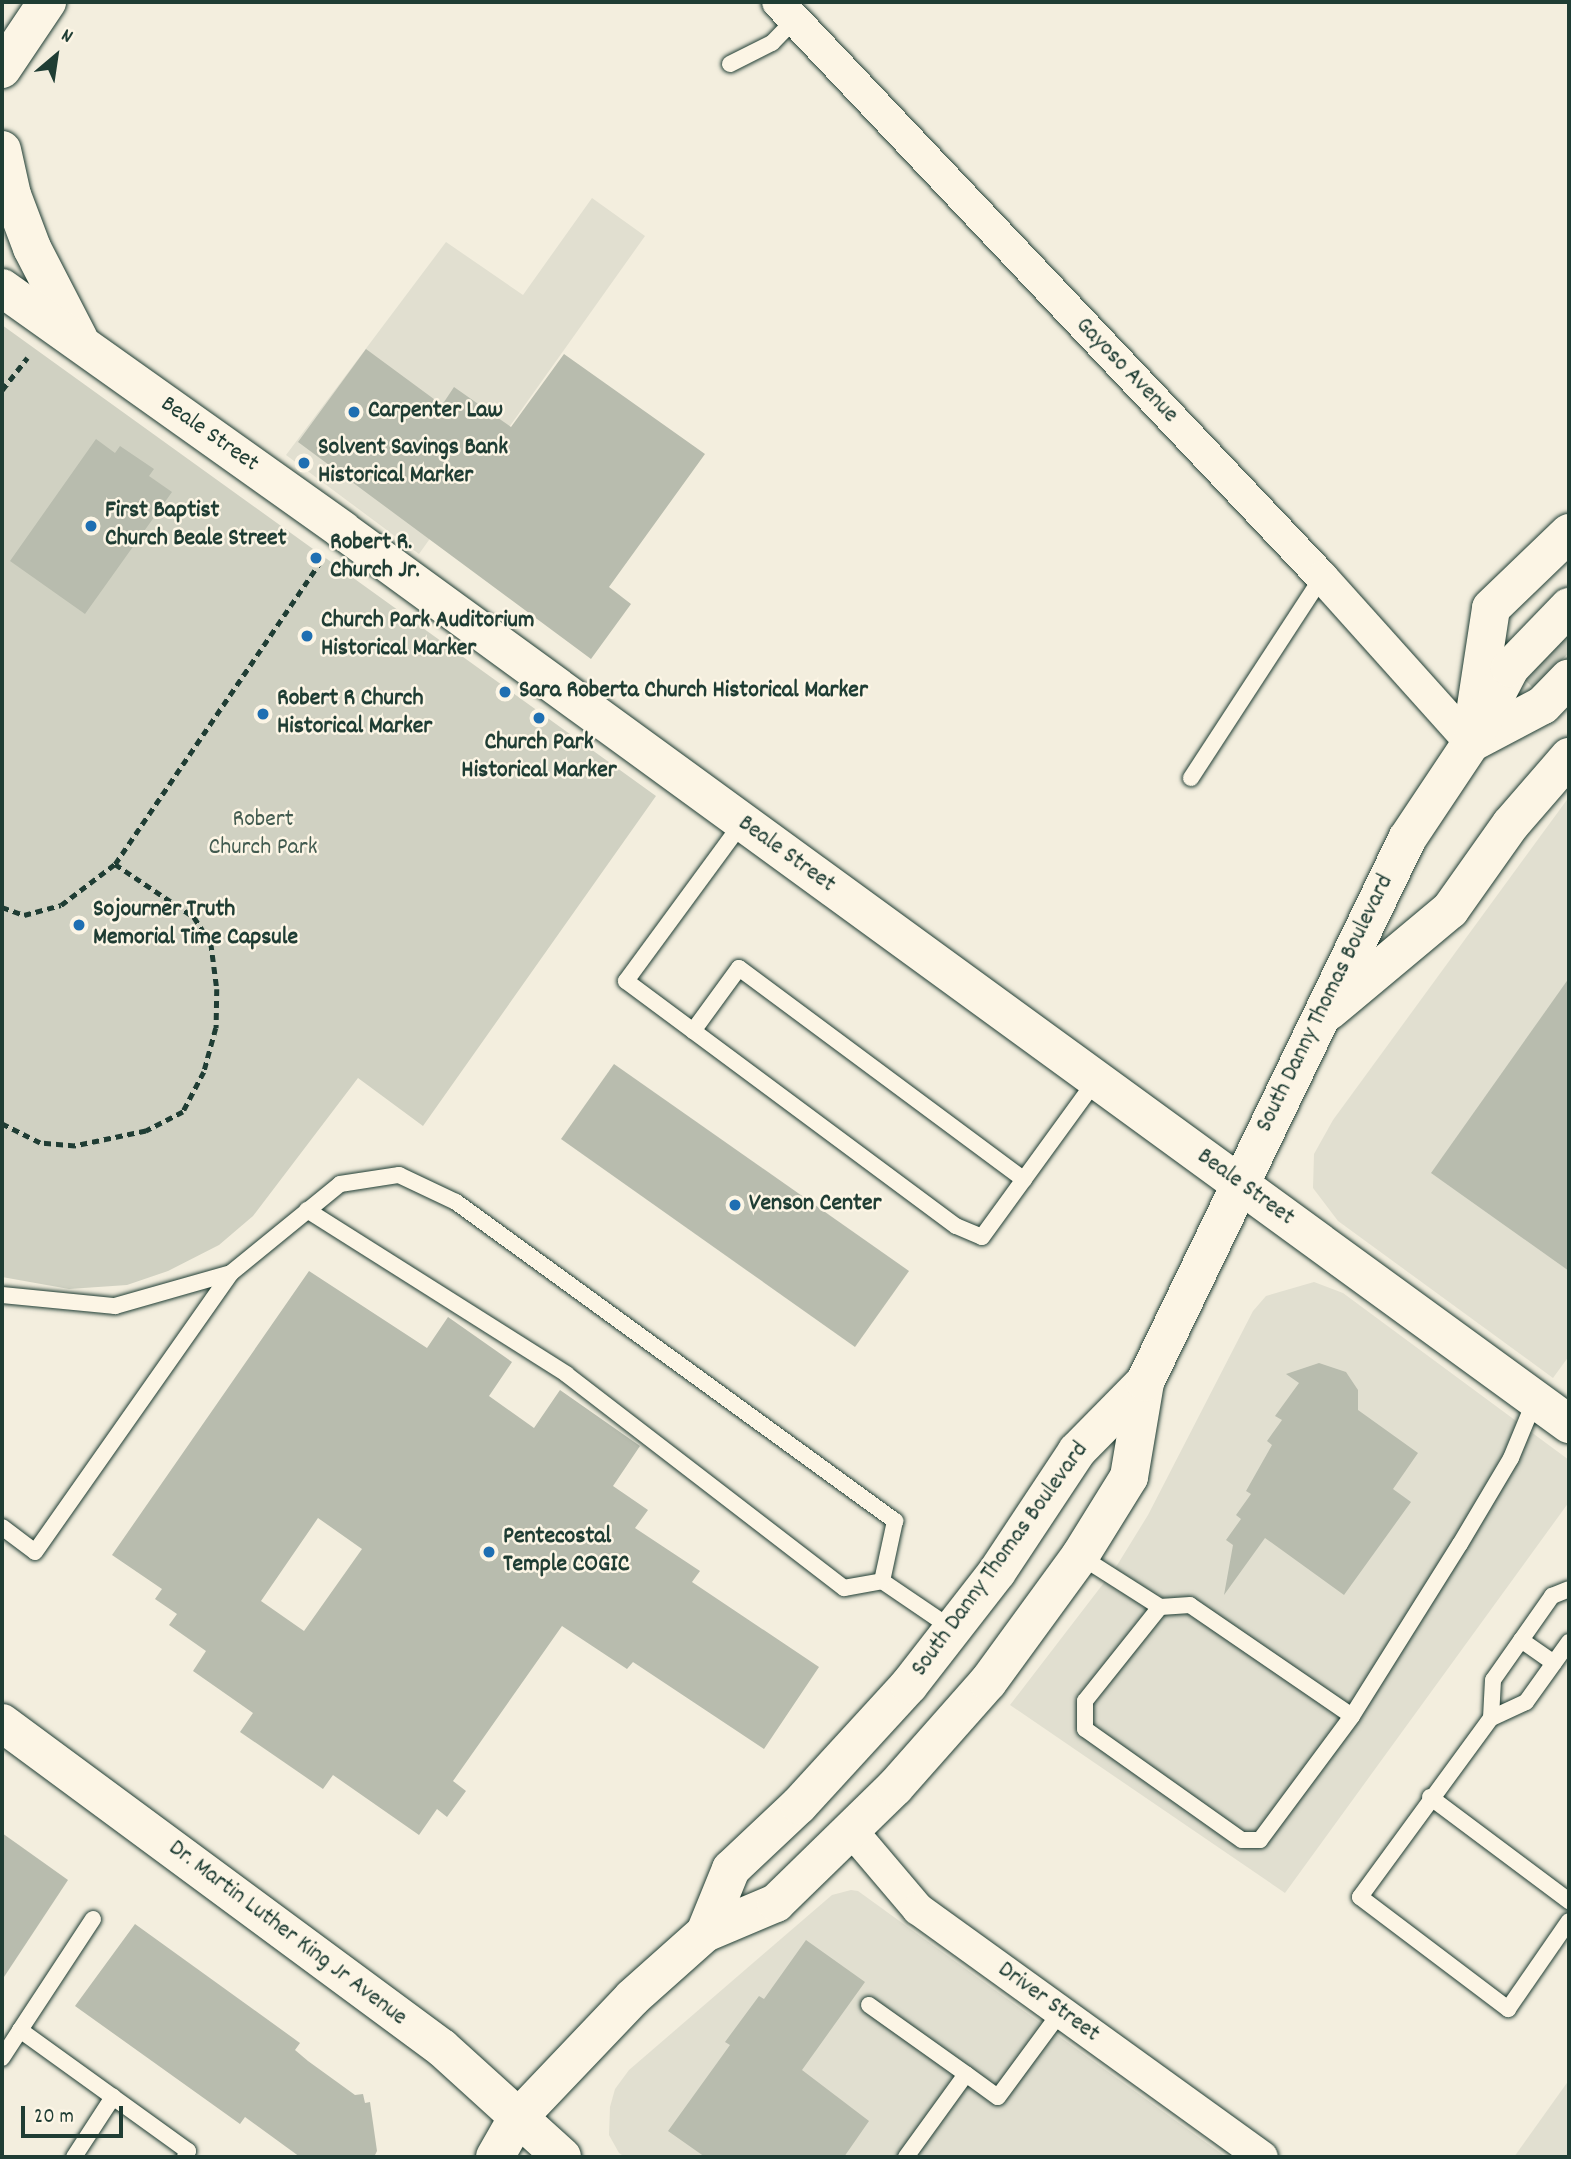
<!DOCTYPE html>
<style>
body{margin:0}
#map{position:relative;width:1571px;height:2159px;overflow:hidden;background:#f3eede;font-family:Dekko,sans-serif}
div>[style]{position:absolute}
.built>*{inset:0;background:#e1dfd0}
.green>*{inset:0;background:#d0d1c2}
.building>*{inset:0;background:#b8bcae}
.path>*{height:4.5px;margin-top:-2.25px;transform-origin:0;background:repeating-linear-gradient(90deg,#1f3d34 0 7px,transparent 0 12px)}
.roads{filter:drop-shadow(0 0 2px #1f3d34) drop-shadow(0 0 2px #1f3d34)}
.service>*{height:16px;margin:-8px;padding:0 8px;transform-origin:8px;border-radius:8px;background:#fcf5e5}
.minor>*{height:32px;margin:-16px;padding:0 16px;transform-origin:16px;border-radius:16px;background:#fcf5e5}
.tertiary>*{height:38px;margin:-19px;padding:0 19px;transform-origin:19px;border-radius:19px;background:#fcf5e5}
.primary>*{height:38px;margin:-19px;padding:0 19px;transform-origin:19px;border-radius:19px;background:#fcf5e5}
.dots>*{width:19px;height:19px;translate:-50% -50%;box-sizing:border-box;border:4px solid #fcf5e5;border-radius:50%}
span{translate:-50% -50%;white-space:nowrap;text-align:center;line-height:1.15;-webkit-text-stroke:5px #fcf5e5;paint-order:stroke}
.street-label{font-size:24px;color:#1f3d34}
.poi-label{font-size:24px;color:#1f3d34;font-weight:700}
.left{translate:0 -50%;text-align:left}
.park-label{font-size:24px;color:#425b50}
.frame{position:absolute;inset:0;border:4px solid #1f3d34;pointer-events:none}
.north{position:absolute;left:21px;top:21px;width:70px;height:70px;-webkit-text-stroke:5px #fcf5e5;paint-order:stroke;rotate:29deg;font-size:19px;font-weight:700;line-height:28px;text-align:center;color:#1f3d34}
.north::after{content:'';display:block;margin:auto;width:24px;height:32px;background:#1f3d34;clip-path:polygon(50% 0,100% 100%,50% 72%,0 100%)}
.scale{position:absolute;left:21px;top:2106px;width:102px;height:32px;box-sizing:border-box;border:4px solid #1f3d34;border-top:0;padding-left:9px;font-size:21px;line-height:24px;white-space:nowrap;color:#1f3d34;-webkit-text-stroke:5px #fcf5e5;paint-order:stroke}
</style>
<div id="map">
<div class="built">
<div style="clip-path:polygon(592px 198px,645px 236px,419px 554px,286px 455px,446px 242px,523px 295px)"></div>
<div style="clip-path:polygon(1569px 797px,1569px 1356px,1553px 1378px,1338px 1221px,1313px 1188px,1314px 1154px,1333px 1120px)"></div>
<div style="clip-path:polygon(1314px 1282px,1343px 1293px,1569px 1460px,1569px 1502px,1285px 1893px,1010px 1705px,1116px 1567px,1148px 1515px,1253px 1311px,1266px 1296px)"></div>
<div style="clip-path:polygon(851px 1890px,858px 1891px,1226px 2157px,625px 2157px,619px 2153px,609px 2135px,610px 2107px,615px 2089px,629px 2070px,832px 1895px)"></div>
<div style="clip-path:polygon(1569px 2080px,1569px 2157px,1514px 2157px)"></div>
</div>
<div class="green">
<div style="clip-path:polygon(2px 325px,656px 796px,423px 1126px,358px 1078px,253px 1216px,219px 1245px,168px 1271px,127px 1285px,69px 1289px,2px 1277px)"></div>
<div style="clip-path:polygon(1569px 634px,1569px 653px,1533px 688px,1525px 680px)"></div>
</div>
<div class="building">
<div style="clip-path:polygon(366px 349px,442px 405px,454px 387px,511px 427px,564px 354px,705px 454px,609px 587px,631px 604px,591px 659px,298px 442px)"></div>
<div style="clip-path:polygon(96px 439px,115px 453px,120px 446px,154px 469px,149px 476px,172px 492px,85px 614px,10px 561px)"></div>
<div style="clip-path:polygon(1569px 978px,1569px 1271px,1431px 1173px)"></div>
<div style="clip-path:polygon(614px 1064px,909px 1271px,855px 1347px,561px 1139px)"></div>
<div style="clip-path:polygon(evenodd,309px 1271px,427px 1348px,448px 1317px,512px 1362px,489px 1396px,534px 1428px,560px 1390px,640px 1446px,613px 1486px,648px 1510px,635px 1528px,700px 1571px,692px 1582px,819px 1667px,764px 1749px,633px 1662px,627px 1669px,562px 1626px,453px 1781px,466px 1791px,447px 1817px,437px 1809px,419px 1835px,333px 1775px,323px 1789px,240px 1732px,253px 1713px,193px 1671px,206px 1651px,169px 1625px,177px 1614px,155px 1599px,162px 1589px,112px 1555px,309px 1271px,318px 1518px,362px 1549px,304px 1631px,261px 1601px,318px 1518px)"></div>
<div style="clip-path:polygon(1319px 1363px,1346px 1372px,1358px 1390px,1358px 1410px,1418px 1453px,1393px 1489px,1411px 1502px,1344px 1595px,1265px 1538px,1224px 1595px,1233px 1545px,1226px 1540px,1241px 1519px,1236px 1515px,1251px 1494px,1246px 1491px,1272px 1445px,1267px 1441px,1282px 1420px,1275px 1416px,1299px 1383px,1286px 1374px)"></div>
<div style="clip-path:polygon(2px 1833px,68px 1880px,2px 1980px)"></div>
<div style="clip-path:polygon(135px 1924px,300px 2043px,295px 2050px,308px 2061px,355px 2095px,363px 2094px,365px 2103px,370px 2102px,377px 2151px,374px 2157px,300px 2157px,245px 2117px,240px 2124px,75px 2006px)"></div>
<div style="clip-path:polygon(806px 1940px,865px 1982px,802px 2070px,869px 2121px,844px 2157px,705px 2157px,668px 2131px,730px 2045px,725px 2042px,759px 1996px,764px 1999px)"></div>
</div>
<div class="path">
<div style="left:2px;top:390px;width:41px;rotate:-52deg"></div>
<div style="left:115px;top:864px;width:369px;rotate:-55.8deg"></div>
<div style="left:2px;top:907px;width:23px;rotate:20deg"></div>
<div style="left:24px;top:915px;width:38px;rotate:-15deg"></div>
<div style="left:61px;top:905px;width:68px;rotate:-37.2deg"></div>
<div style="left:115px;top:864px;width:95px;rotate:33.9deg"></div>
<div style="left:194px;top:917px;width:31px;rotate:57deg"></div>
<div style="left:211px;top:943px;width:46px;rotate:82.6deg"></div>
<div style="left:217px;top:989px;width:39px;rotate:91deg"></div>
<div style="left:216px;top:1028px;width:46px;rotate:105.3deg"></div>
<div style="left:204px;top:1072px;width:45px;rotate:117.7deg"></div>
<div style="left:183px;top:1112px;width:42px;rotate:152.8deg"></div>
<div style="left:146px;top:1131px;width:73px;rotate:168.1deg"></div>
<div style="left:75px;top:1146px;width:35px;rotate:-175deg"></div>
<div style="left:40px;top:1143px;width:42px;rotate:-153.4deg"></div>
</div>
<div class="roads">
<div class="service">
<div style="left:730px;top:64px;width:47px;rotate:-26.6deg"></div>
<div style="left:772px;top:43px;width:32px;rotate:-46deg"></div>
<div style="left:1191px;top:778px;width:240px;rotate:-56.9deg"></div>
<div style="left:742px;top:823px;width:196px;rotate:126.3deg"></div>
<div style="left:626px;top:981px;width:411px;rotate:36.6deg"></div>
<div style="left:956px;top:1226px;width:28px;rotate:23deg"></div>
<div style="left:982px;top:1237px;width:195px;rotate:-54deg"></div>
<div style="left:693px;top:1031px;width:78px;rotate:-53.9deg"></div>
<div style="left:739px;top:968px;width:355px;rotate:36.6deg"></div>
<div style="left:307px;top:1210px;width:307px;rotate:32.3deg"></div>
<div style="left:566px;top:1374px;width:351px;rotate:37.6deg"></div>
<div style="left:844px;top:1588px;width:39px;rotate:-10deg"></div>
<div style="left:882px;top:1581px;width:87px;rotate:34.2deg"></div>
<div style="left:2px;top:1295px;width:114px;rotate:5.6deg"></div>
<div style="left:115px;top:1306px;width:121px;rotate:-15.9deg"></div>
<div style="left:2px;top:1527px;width:41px;rotate:37.1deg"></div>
<div style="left:35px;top:1552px;width:341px;rotate:-54.9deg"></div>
<div style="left:231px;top:1273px;width:141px;rotate:-39.2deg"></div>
<div style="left:340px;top:1184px;width:60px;rotate:-8.7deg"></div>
<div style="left:399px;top:1175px;width:63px;rotate:25.3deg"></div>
<div style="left:456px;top:1202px;width:543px;rotate:36deg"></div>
<div style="left:895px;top:1521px;width:61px;rotate:102.2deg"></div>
<div style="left:1080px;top:1556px;width:95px;rotate:32.5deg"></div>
<div style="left:1521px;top:1640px;width:40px;rotate:34.9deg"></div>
<div style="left:1569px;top:1642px;width:74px;rotate:125.6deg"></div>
<div style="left:1526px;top:1702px;width:38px;rotate:155deg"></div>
<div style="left:1491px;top:1718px;width:222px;rotate:126.2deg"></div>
<div style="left:1360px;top:1897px;width:186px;rotate:37.1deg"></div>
<div style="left:1508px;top:2009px;width:107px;rotate:-55.3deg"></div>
<div style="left:1352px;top:1716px;width:196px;rotate:-145.6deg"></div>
<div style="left:1190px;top:1605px;width:30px;rotate:176deg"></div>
<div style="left:1160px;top:1607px;width:120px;rotate:128.6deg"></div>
<div style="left:1085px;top:1701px;width:28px;rotate:90deg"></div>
<div style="left:1085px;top:1729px;width:192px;rotate:35.3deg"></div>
<div style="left:1242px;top:1840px;width:18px"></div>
<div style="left:1260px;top:1840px;width:154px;rotate:-53.4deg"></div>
<div style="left:1352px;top:1716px;width:203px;rotate:-57.9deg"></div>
<div style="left:1460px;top:1544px;width:100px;rotate:-59.3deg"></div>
<div style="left:1511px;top:1458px;width:63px;rotate:-67.5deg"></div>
<div style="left:1491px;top:1718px;width:38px;rotate:-87deg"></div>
<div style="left:1493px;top:1680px;width:103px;rotate:-54.9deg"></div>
<div style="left:1552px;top:1596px;width:18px;rotate:-22deg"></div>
<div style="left:1430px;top:1797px;width:174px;rotate:36.8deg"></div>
<div style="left:93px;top:1919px;width:133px;rotate:123.3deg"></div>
<div style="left:20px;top:2030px;width:207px;rotate:35.8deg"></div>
<div style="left:188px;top:2151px;width:7px;rotate:117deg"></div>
<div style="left:869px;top:2005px;width:119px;rotate:35.4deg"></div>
<div style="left:2px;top:2058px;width:33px;rotate:-57deg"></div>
<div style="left:74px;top:2157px;width:72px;rotate:-57deg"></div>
<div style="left:906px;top:2157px;width:102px;rotate:-54.1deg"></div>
<div style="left:966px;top:2074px;width:39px;rotate:36deg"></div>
<div style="left:998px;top:2097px;width:104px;rotate:-53.6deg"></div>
</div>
<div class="minor">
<div style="left:778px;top:2px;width:792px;rotate:46.59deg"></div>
<div style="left:1322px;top:577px;width:223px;rotate:48.1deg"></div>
<div style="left:851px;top:1830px;width:104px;rotate:49.7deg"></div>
<div style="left:918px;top:1909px;width:424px;rotate:35.8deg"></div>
</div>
<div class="tertiary">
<div style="left:2px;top:69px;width:81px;rotate:-56.1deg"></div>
<div style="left:2px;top:150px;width:46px;rotate:77.5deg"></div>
<div style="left:12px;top:195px;width:57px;rotate:69.3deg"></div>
<div style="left:32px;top:248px;width:102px;rotate:62.7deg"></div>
<div style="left:2px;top:288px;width:417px;rotate:35.4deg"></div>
<div style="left:342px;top:530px;width:1518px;rotate:36.08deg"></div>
</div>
<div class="primary">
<div style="left:1475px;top:713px;width:106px;rotate:-81.3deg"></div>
<div style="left:1491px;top:608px;width:108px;rotate:-43.9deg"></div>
<div style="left:1471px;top:743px;width:81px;rotate:-27.8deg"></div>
<div style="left:1543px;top:705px;width:37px;rotate:-46deg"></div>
<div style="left:1329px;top:1011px;width:158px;rotate:-39.9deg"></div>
<div style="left:1450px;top:910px;width:105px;rotate:-54.7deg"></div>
<div style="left:1511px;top:824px;width:89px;rotate:-49.1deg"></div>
<div style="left:2px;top:1723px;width:547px;rotate:36.45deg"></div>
<div style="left:442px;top:2048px;width:162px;rotate:42.2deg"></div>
<div style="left:705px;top:1933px;width:69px;rotate:-67.9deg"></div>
<div style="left:731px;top:1869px;width:93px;rotate:-43.3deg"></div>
<div style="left:799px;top:1805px;width:163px;rotate:-47.5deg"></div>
<div style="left:909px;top:1685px;width:143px;rotate:-52.1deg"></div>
<div style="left:997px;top:1572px;width:145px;rotate:-56.5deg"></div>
<div style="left:1077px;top:1451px;width:97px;rotate:-45.4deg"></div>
<div style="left:495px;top:2157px;width:43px;rotate:-60.4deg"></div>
<div style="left:516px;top:2120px;width:168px;rotate:-46.4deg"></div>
<div style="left:632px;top:1998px;width:98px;rotate:-41.7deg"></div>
<div style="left:705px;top:1933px;width:77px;rotate:-22.9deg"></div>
<div style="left:776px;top:1903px;width:166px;rotate:-44.3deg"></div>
<div style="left:895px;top:1787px;width:140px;rotate:-48.5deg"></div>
<div style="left:988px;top:1682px;width:156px;rotate:-53.9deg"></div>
<div style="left:1080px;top:1556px;width:93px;rotate:-58.2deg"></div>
<div style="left:1129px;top:1477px;width:96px;rotate:-80.4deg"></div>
<div style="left:1145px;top:1382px;width:603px;rotate:-64.24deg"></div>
<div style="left:1407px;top:839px;width:115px;rotate:-56.3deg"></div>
<div style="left:1471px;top:743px;width:85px;rotate:-62.5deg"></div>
<div style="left:1510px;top:668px;width:85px;rotate:-46deg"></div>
</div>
</div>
<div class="dots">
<div style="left:354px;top:412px;background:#1f6fb2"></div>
<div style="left:304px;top:463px;background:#1f6fb2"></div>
<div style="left:91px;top:526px;background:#1f6fb2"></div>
<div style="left:316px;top:558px;background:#1f6fb2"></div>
<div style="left:307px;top:636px;background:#1f6fb2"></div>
<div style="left:505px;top:692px;background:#1f6fb2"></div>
<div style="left:263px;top:714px;background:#1f6fb2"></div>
<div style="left:539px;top:718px;background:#1f6fb2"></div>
<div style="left:79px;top:925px;background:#1f6fb2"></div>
<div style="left:735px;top:1205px;background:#1f6fb2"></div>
<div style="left:489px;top:1552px;background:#1f6fb2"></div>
</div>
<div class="street-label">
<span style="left:1126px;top:371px;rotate:46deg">Gayoso Avenue</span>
<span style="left:209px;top:435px;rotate:35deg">Beale Street</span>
<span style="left:786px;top:855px;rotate:36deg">Beale Street</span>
<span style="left:1326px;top:1004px;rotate:-64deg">South Danny Thomas Boulevard</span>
<span style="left:1245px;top:1188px;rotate:36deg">Beale Street</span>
<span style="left:1001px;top:1560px;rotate:-54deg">South Danny Thomas Boulevard</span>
<span style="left:287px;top:1934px;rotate:37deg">Dr. Martin Luther King Jr Avenue</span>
<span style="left:1048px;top:2003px;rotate:36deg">Driver Street</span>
</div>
<div class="poi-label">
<span class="left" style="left:368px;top:412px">Carpenter Law</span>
<span class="left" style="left:318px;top:463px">Solvent Savings Bank<br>Historical Marker</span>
<span class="left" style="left:105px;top:526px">First Baptist<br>Church Beale Street</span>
<span class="left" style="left:330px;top:558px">Robert R.<br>Church Jr.</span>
<span class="left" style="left:321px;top:636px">Church Park Auditorium<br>Historical Marker</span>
<span class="left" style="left:519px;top:692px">Sara Roberta Church Historical Marker</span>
<span class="left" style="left:277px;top:714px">Robert R Church<br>Historical Marker</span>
<span style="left:539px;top:758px">Church Park<br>Historical Marker</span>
<span class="left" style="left:93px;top:925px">Sojourner Truth<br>Memorial Time Capsule</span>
<span class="left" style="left:749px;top:1205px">Venson Center</span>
<span class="left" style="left:503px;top:1552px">Pentecostal<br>Temple COGIC</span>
</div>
<div class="park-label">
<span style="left:263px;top:835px">Robert<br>Church Park</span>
</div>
<div class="frame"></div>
<div class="north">N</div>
<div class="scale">20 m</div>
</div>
